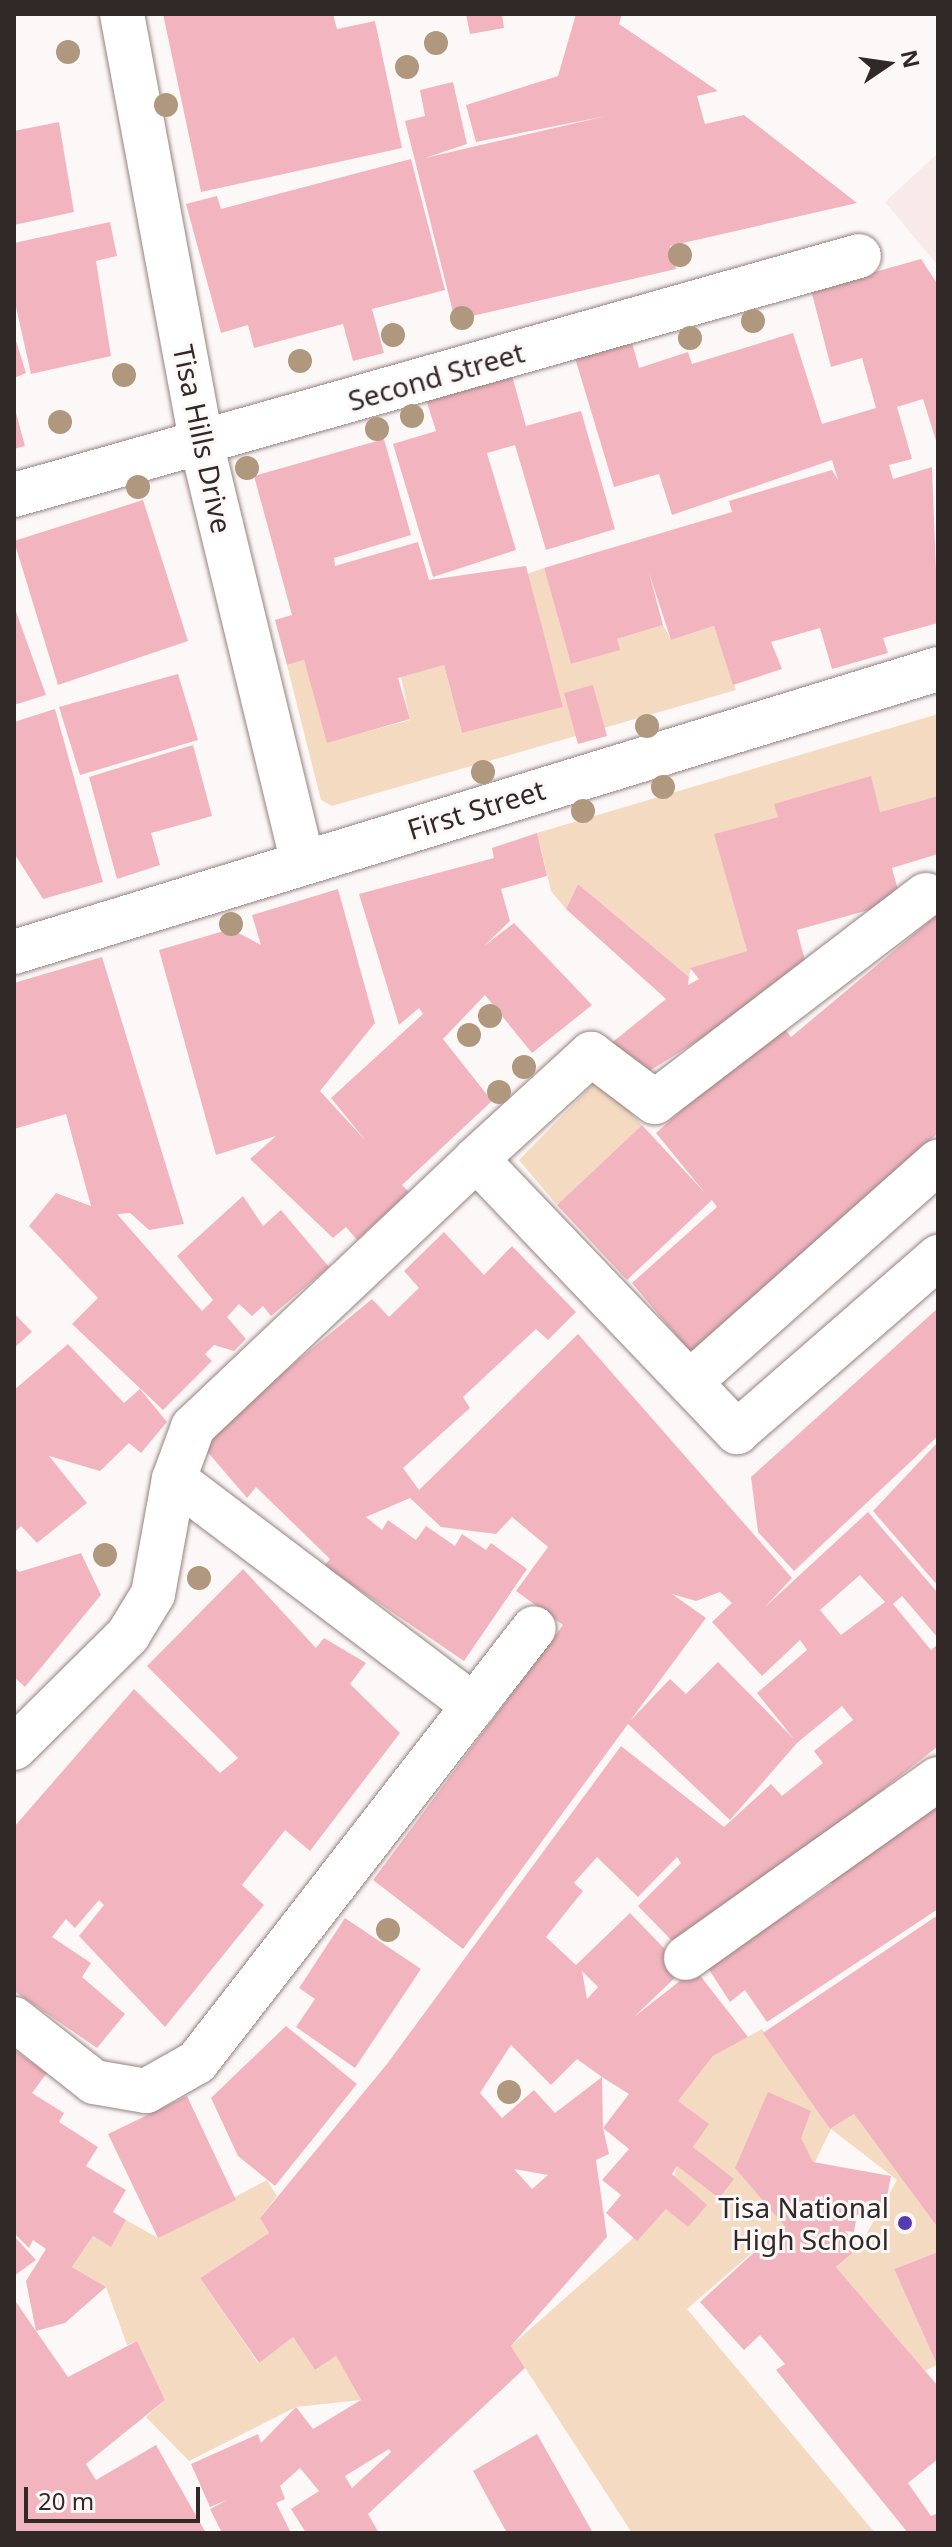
<!DOCTYPE html>
<style>
body{margin:0}
#map{position:relative;width:952px;height:2547px;overflow:hidden;background:#fdf8f8;font-family:"Noto Sans",sans-serif}
div>[style]{position:absolute}
.built>*{inset:0;background:#f7eae8}
.green>*{inset:0;background:#f3dac1}
.building>*{inset:0;background:#f2b5bf}
.roads{filter:drop-shadow(0 0 2px #978280) drop-shadow(0 0 2px #978280)}
.street>*{height:44px;margin:-22px;padding:0 22px;transform-origin:22px;border-radius:22px;background:#fff}
.trees>*{width:24px;height:24px;margin:-12px;border-radius:50%;background:#af987d}
.dots>*{width:22px;height:22px;translate:-50% -50%;box-sizing:border-box;border:4px solid #fdf8f8;border-radius:50%}
span{translate:-50% -50%;white-space:nowrap;text-align:center;line-height:1.15;-webkit-text-stroke:6px #fdf8f8;paint-order:stroke}
.street-label{font-size:28px;color:#312928}
.poi-label{font-size:28px;color:#312928}
.right{translate:-100% -50%;text-align:right}
.frame{position:absolute;inset:0;border:16px solid #312928;pointer-events:none}
.north{position:absolute;left:848px;top:24px;width:80px;height:80px;-webkit-text-stroke:6px #fdf8f8;paint-order:stroke;rotate:77deg;font-size:22px;font-weight:700;line-height:32px;text-align:center;color:#312928}
.north::after{content:'';display:block;margin:auto;width:28px;height:36px;background:#312928;clip-path:polygon(50% 0,100% 100%,50% 72%,0 100%)}
.scale{position:absolute;left:24px;top:2487px;width:176px;height:36px;box-sizing:border-box;border:4px solid #312928;border-top:0;padding-left:10px;font-size:24px;line-height:28px;white-space:nowrap;color:#312928;-webkit-text-stroke:6px #fdf8f8;paint-order:stroke}
</style>
<div id="map">
<div class="built">
<div style="clip-path:polygon(938px 153px,938px 266px,885px 202px)"></div>
</div>
<div class="green">
<div style="clip-path:polygon(544px 568px,571px 664px,619px 650px,617px 639px,663px 625px,671px 640px,714px 626px,736px 690px,332px 806px,321px 800px,287px 665px,304px 660px,328px 742px,410px 720px,401px 677px,444px 665px,462px 733px,563px 707px,527px 574px)"></div>
<div style="clip-path:polygon(938px 714px,938px 796px,880px 812px,870px 777px,775px 804px,778px 817px,715px 834px,747px 951px,691px 968px,689px 977px,578px 884px,566px 909px,551px 891px,537px 833px)"></div>
<div style="clip-path:polygon(599px 1078px,642px 1125px,557px 1205px,519px 1160px)"></div>
<div style="clip-path:polygon(762px 2029px,830px 2129px,854px 2114px,938px 2228px,938px 2252px,894px 2269px,937px 2365px,925px 2371px,836px 2267px,859px 2247px,897px 2180px,831px 2129px,784px 2225px,687px 2309px,875px 2533px,632px 2533px,511px 2346px,666px 2209px,677px 2166px,678px 2101px,713px 2056px)"></div>
<div style="clip-path:polygon(267px 2180px,277px 2196px,260px 2218px,269px 2233px,200px 2278px,258px 2363px,293px 2337px,315px 2370px,336px 2356px,361px 2400px,296px 2407px,189px 2461px,146px 2417px,165px 2400px,137px 2341px,127px 2345px,106px 2287px,72px 2267px,93px 2236px,111px 2246px,126px 2220px,158px 2238px)"></div>
</div>
<div class="building">
<div style="clip-path:polygon(163px 14px,333px 14px,337px 29px,375px 21px,402px 148px,201px 192px)"></div>
<div style="clip-path:polygon(466px 14px,502px 14px,504px 28px,470px 34px)"></div>
<div style="clip-path:polygon(576px 14px,622px 14px,619px 24px,718px 91px,697px 96px,705px 124px,744px 115px,857px 203px,670px 246px,676px 269px,455px 320px,405px 121px,425px 116px,420px 90px,453px 82px,467px 144px,425px 158px,606px 116px,476px 142px,466px 105px,558px 76px)"></div>
<div style="clip-path:polygon(59px 122px,74px 212px,14px 225px,14px 131px)"></div>
<div style="clip-path:polygon(411px 159px,445px 290px,372px 309px,384px 353px,353px 361px,343px 324px,254px 348px,248px 325px,221px 333px,186px 204px,217px 196px,221px 209px)"></div>
<div style="clip-path:polygon(110px 222px,117px 256px,96px 261px,111px 356px,31px 374px,14px 298px,14px 243px)"></div>
<div style="clip-path:polygon(921px 259px,938px 285px,938px 447px,923px 399px,897px 407px,912px 459px,889px 465px,893px 479px,932px 467px,938px 623px,883px 638px,888px 653px,832px 669px,820px 628px,771px 642px,782px 669px,733px 685px,714px 626px,671px 640px,649px 573px,663px 625px,617px 639px,620px 650px,571px 664px,544px 568px,732px 512px,729px 501px,832px 470px,838px 480px,832px 460px,672px 515px,659px 474px,614px 487px,572px 348px,629px 332px,639px 368px,688px 352px,692px 364px,793px 333px,822px 424px,876px 408px,862px 358px,831px 367px,811px 290px)"></div>
<div style="clip-path:polygon(14px 334px,26px 373px,14px 378px)"></div>
<div style="clip-path:polygon(511px 372px,526px 426px,581px 411px,615px 529px,546px 550px,515px 445px,487px 453px,516px 550px,433px 577px,393px 444px,436px 431px,425px 396px)"></div>
<div style="clip-path:polygon(15px 409px,25px 446px,14px 449px,14px 410px)"></div>
<div style="clip-path:polygon(384px 439px,411px 535px,334px 558px,335px 566px,418px 542px,429px 580px,526px 566px,563px 707px,462px 733px,444px 665px,398px 678px,410px 719px,327px 743px,304px 660px,287px 665px,275px 620px,292px 615px,254px 476px)"></div>
<div style="clip-path:polygon(143px 500px,188px 641px,58px 685px,14px 541px)"></div>
<div style="clip-path:polygon(14px 606px,46px 695px,14px 705px)"></div>
<div style="clip-path:polygon(178px 674px,198px 740px,80px 775px,59px 707px)"></div>
<div style="clip-path:polygon(593px 685px,607px 736px,578px 744px,564px 693px)"></div>
<div style="clip-path:polygon(55px 709px,103px 882px,43px 899px,14px 853px,14px 722px)"></div>
<div style="clip-path:polygon(193px 745px,212px 816px,151px 833px,160px 865px,117px 879px,89px 777px)"></div>
<div style="clip-path:polygon(871px 776px,880px 812px,938px 796px,938px 854px,892px 868px,901px 901px,797px 930px,808px 972px,635px 1080px,609px 1045px,666px 999px,566px 909px,578px 884px,689px 977px,688px 985px,699px 979px,690px 968px,747px 951px,714px 834px,778px 817px,774px 804px)"></div>
<div style="clip-path:polygon(537px 833px,547px 876px,501px 889px,510px 921px,484px 946px,514px 923px,592px 1005px,532px 1053px,485px 995px,443px 1039px,492px 1101px,402px 1185px,409px 1192px,357px 1240px,346px 1227px,333px 1238px,250px 1159px,276px 1136px,216px 1155px,159px 950px,231px 929px,261px 945px,252px 915px,338px 889px,375px 1023px,320px 1091px,366px 1141px,331px 1098px,423px 1014px,419px 1008px,399px 1025px,359px 894px,494px 858px,492px 848px)"></div>
<div style="clip-path:polygon(938px 914px,938px 1133px,692px 1354px,632px 1283px,717px 1207px,712px 1200px,627px 1280px,557px 1205px,642px 1125px,705px 1193px,656px 1133px,780px 1023px,791px 1037px)"></div>
<div style="clip-path:polygon(102px 957px,184px 1224px,149px 1230px,130px 1213px,117px 1214px,202px 1311px,213px 1300px,177px 1256px,243px 1196px,263px 1226px,281px 1210px,329px 1267px,271px 1316px,263px 1306px,252px 1316px,239px 1304px,227px 1317px,246px 1339px,234px 1351px,214px 1345px,205px 1354px,212px 1361px,163px 1410px,72px 1324px,98px 1298px,29px 1226px,56px 1193px,91px 1206px,66px 1114px,14px 1129px,14px 983px)"></div>
<div style="clip-path:polygon(evenodd,444px 1232px,484px 1275px,512px 1246px,576px 1312px,548px 1340px,536px 1329px,463px 1397px,470px 1408px,403px 1468px,419px 1490px,578px 1334px,792px 1578px,765px 1607px,868px 1512px,938px 1593px,938px 1638px,902px 1596px,893px 1604px,931px 1650px,938px 1644px,937px 1747px,680px 1949px,638px 1906px,681px 1863px,677px 1857px,638px 1897px,597px 1857px,574px 1883px,583px 1891px,546px 1937px,576px 1965px,630px 1913px,684px 1969px,634px 2017px,695px 1969px,748px 2037px,713px 2056px,678px 2101px,709px 2124px,693px 2147px,734px 2179px,719px 2198px,677px 2166px,672px 2174px,707px 2205px,688px 2227px,666px 2209px,637px 2241px,606px 2213px,621px 2195px,602px 2180px,629px 2149px,603px 2128px,609px 2154px,596px 2160px,607px 2237px,511px 2346px,525px 2368px,368px 2514px,379px 2533px,306px 2533px,291px 2509px,319px 2491px,300px 2468px,280px 2486px,285px 2499px,276px 2503px,291px 2533px,222px 2533px,210px 2509px,227px 2500px,210px 2507px,191px 2464px,258px 2434px,261px 2443px,296px 2407px,313px 2429px,361px 2400px,336px 2356px,315px 2370px,293px 2337px,259px 2363px,200px 2278px,269px 2233px,260px 2218px,387px 2064px,621px 1746px,724px 1827px,771px 1784px,782px 1796px,823px 1763px,814px 1751px,853px 1720px,842px 1706px,797px 1743px,730px 1820px,628px 1724px,463px 1949px,373px 1880px,563px 1625px,516px 1591px,548px 1547px,512px 1517px,496px 1534px,441px 1527px,410px 1498px,366px 1517px,382px 1530px,388px 1520px,416px 1540px,426px 1526px,455px 1546px,462px 1534px,486px 1550px,491px 1543px,527px 1569px,464px 1661px,324px 1566px,330px 1559px,256px 1487px,247px 1498px,199px 1442px,372px 1299px,389px 1317px,419px 1288px,404px 1271px,444px 1232px,860px 1575px,885px 1602px,841px 1635px,820px 1610px,860px 1575px,444px 1232px,720px 1592px,732px 1603px,712px 1622px,762px 1676px,800px 1640px,807px 1650px,757px 1693px,794px 1739px,718px 1662px,686px 1694px,670px 1679px,630px 1721px,706px 1618px,672px 1594px,696px 1601px,720px 1592px,444px 1232px,582px 1971px,598px 1987px,587px 1999px,582px 1971px,444px 1232px,511px 2045px,551px 2085px,577px 2059px,602px 2077px,555px 2113px,534px 2090px,502px 2118px,480px 2093px,511px 2045px,444px 1232px,602px 2077px,629px 2094px,603px 2128px,602px 2077px,444px 1232px,514px 2169px,548px 2175px,532px 2189px,514px 2169px,444px 1232px,389px 2449px,391px 2452px,352px 2488px,345px 2476px,389px 2449px)"></div>
<div style="clip-path:polygon(938px 1308px,938px 1436px,794px 1571px,758px 1532px,751px 1477px)"></div>
<div style="clip-path:polygon(14px 1313px,32px 1332px,14px 1348px)"></div>
<div style="clip-path:polygon(68px 1344px,124px 1403px,140px 1389px,167px 1422px,141px 1453px,129px 1443px,100px 1471px,49px 1456px,87px 1503px,37px 1543px,21px 1526px,14px 1533px,14px 1390px)"></div>
<div style="clip-path:polygon(938px 1442px,938px 1586px,873px 1511px)"></div>
<div style="clip-path:polygon(81px 1553px,101px 1595px,25px 1687px,14px 1677px,14px 1566px,19px 1572px)"></div>
<div style="clip-path:polygon(243px 1569px,316px 1648px,324px 1638px,366px 1663px,350px 1684px,400px 1733px,310px 1851px,285px 1830px,242px 1885px,264px 1905px,165px 2027px,79px 1936px,104px 1905px,99px 1900px,75px 1928px,66px 1919px,52px 1937px,91px 1963px,82px 1977px,125px 2014px,97px 2048px,14px 1991px,14px 1827px,134px 1689px,220px 1773px,238px 1758px,147px 1666px)"></div>
<div style="clip-path:polygon(938px 1798px,938px 1909px,767px 2022px,745px 1990px,730px 2002px,706px 1965px,794px 1898px,800px 1906px,832px 1884px,825px 1874px)"></div>
<div style="clip-path:polygon(938px 1915px,938px 2228px,854px 2114px,830px 2129px,763px 2033px)"></div>
<div style="clip-path:polygon(345px 1918px,421px 1969px,355px 2068px,296px 2027px,315px 1999px,299px 1988px)"></div>
<div style="clip-path:polygon(286px 2026px,357px 2084px,275px 2186px,238px 2156px,211px 2098px)"></div>
<div style="clip-path:polygon(14px 2050px,47px 2073px,32px 2093px,64px 2113px,59px 2122px,98px 2147px,86px 2166px,126px 2190px,113px 2212px,126px 2220px,111px 2247px,93px 2236px,72px 2267px,106px 2287px,65px 2323px,36px 2331px,68px 2377px,137px 2341px,165px 2400px,86px 2464px,96px 2480px,156px 2445px,206px 2533px,14px 2533px,14px 2299px,36px 2331px,26px 2281px,46px 2249px,33px 2240px,29px 2248px,14px 2233px)"></div>
<div style="clip-path:polygon(768px 2092px,811px 2111px,801px 2138px,813px 2162px,891px 2176px,885px 2207px,875px 2204px,872px 2218px,857px 2215px,854px 2232px,845px 2231px,859px 2247px,836px 2267px,938px 2386px,938px 2459px,908px 2483px,931px 2516px,938px 2513px,938px 2533px,908px 2533px,776px 2370px,785px 2364px,760px 2335px,744px 2350px,700px 2302px,784px 2225px,735px 2168px)"></div>
<div style="clip-path:polygon(187px 2096px,236px 2200px,158px 2238px,108px 2134px)"></div>
<div style="clip-path:polygon(14px 2236px,36px 2260px,14px 2276px)"></div>
<div style="clip-path:polygon(938px 2252px,938px 2367px,894px 2269px)"></div>
<div style="clip-path:polygon(537px 2434px,593px 2533px,507px 2533px,473px 2471px)"></div>
</div>
<div class="roads">
<div class="street">
<div style="left:122px;top:14px;width:435px;rotate:79.5deg"></div>
<div style="left:201px;top:442px;width:431px;rotate:76.4deg"></div>
<div style="left:14px;top:495px;width:878px;rotate:-15.79deg"></div>
<div style="left:14px;top:952px;width:966px;rotate:-17.03deg"></div>
<div style="left:476px;top:1159px;width:378px;rotate:46.3deg"></div>
<div style="left:737px;top:1432px;width:267px;rotate:-41deg"></div>
<div style="left:690px;top:1382px;width:332px;rotate:-41.6deg"></div>
<div style="left:174px;top:1479px;width:376px;rotate:37.1deg"></div>
<div style="left:14px;top:1748px;width:161px;rotate:-44.7deg"></div>
<div style="left:128px;top:1635px;width:48px;rotate:-58.6deg"></div>
<div style="left:153px;top:1594px;width:117px;rotate:-79.7deg"></div>
<div style="left:174px;top:1479px;width:55px;rotate:-69.9deg"></div>
<div style="left:193px;top:1427px;width:390px;rotate:-43.4deg"></div>
<div style="left:476px;top:1159px;width:156px;rotate:-42.4deg"></div>
<div style="left:591px;top:1054px;width:80px;rotate:36.9deg"></div>
<div style="left:655px;top:1102px;width:341px;rotate:-37.4deg"></div>
<div style="left:686px;top:1958px;width:309px;rotate:-35.4deg"></div>
<div style="left:14px;top:2019px;width:102px;rotate:38.2deg"></div>
<div style="left:94px;top:2082px;width:53px;rotate:9.8deg"></div>
<div style="left:146px;top:2091px;width:59px;rotate:-29.6deg"></div>
<div style="left:197px;top:2062px;width:549px;rotate:-52.17deg"></div>
</div>
</div>
<div class="trees">
<div style="left:436px;top:43px"></div>
<div style="left:68px;top:52px"></div>
<div style="left:407px;top:67px"></div>
<div style="left:166px;top:105px"></div>
<div style="left:680px;top:255px"></div>
<div style="left:462px;top:318px"></div>
<div style="left:753px;top:321px"></div>
<div style="left:393px;top:335px"></div>
<div style="left:690px;top:338px"></div>
<div style="left:300px;top:361px"></div>
<div style="left:124px;top:375px"></div>
<div style="left:412px;top:416px"></div>
<div style="left:60px;top:422px"></div>
<div style="left:377px;top:429px"></div>
<div style="left:247px;top:468px"></div>
<div style="left:138px;top:487px"></div>
<div style="left:647px;top:726px"></div>
<div style="left:483px;top:772px"></div>
<div style="left:663px;top:787px"></div>
<div style="left:583px;top:811px"></div>
<div style="left:231px;top:924px"></div>
<div style="left:490px;top:1016px"></div>
<div style="left:469px;top:1035px"></div>
<div style="left:524px;top:1067px"></div>
<div style="left:499px;top:1092px"></div>
<div style="left:105px;top:1555px"></div>
<div style="left:199px;top:1578px"></div>
<div style="left:388px;top:1930px"></div>
<div style="left:509px;top:2092px"></div>
</div>
<div class="dots">
<div style="left:905px;top:2223px;background:#553ab2"></div>
</div>
<div class="street-label">
<span style="left:436px;top:376px;rotate:-16deg">Second Street</span>
<span style="left:203px;top:439px;rotate:78deg">Tisa Hills Drive</span>
<span style="left:476px;top:809px;rotate:-17deg">First Street</span>
</div>
<div class="poi-label">
<span class="right" style="left:889px;top:2223px">Tisa National<br>High School</span>
</div>
<div class="frame"></div>
<div class="north">N</div>
<div class="scale">20 m</div>
</div>
